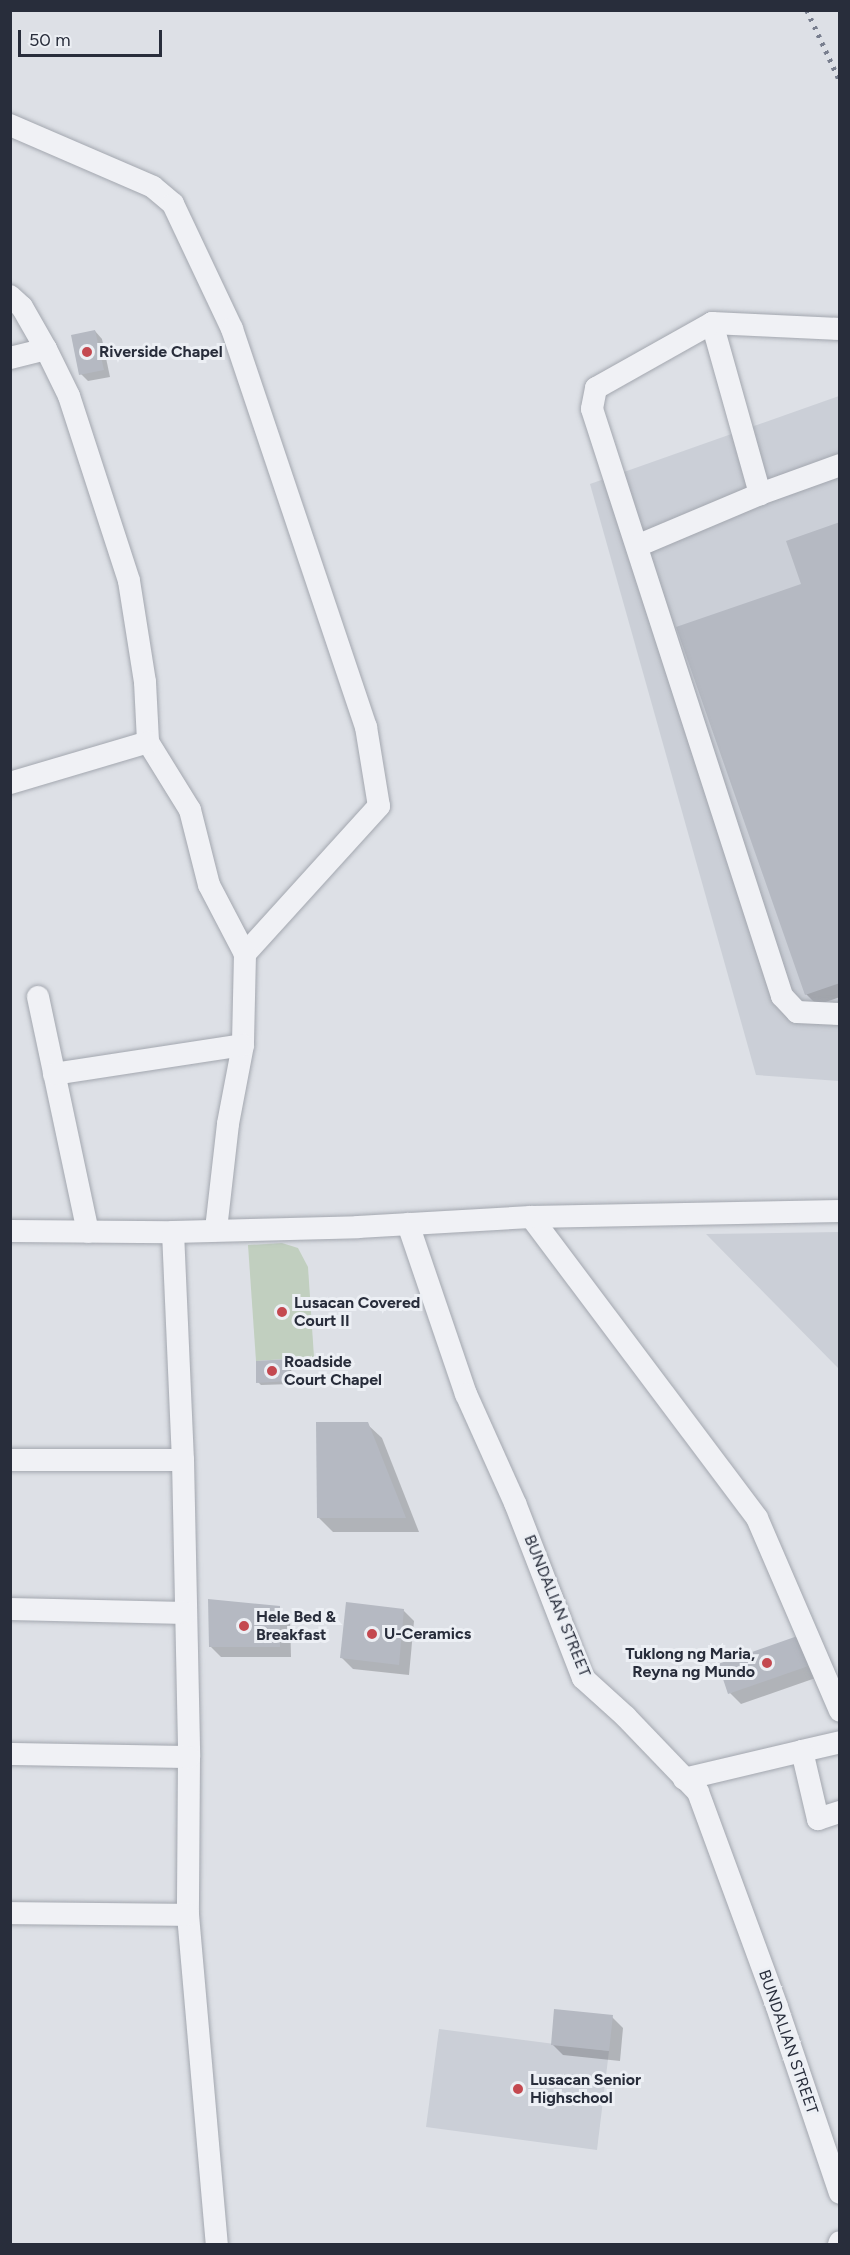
<!DOCTYPE html>
<style>
body{margin:0}
#map{position:relative;width:850px;height:2255px;overflow:hidden;background:#dde0e6;font-family:Figtree,sans-serif}
div>[style]{position:absolute}
.built>*{inset:0;background:#cbcfd7}
.green>*{inset:0;background:#c1cfbf}
.shadow>*{inset:0;background:#0003}
.building>*{inset:0;background:#b5b9c2}
.roads{filter:drop-shadow(0 0 2px #a3a7af) drop-shadow(0 0 2px #a3a7af)}
.minor>*{height:22px;margin:-11px;padding:0 11px;transform-origin:11px;border-radius:11px;background:#f0f1f5}
.rail>*{height:4.5px;margin-top:-2.25px;transform-origin:0;background:repeating-linear-gradient(90deg,#787e8e 0 3px,transparent 0 9px)}
.dots>*{width:16px;height:16px;translate:-50% -50%;box-sizing:border-box;border:3px solid #eceff4;border-radius:50%}
span{translate:-50% -50%;white-space:nowrap;text-align:center;line-height:1.15;-webkit-text-stroke:6px #eceff4;paint-order:stroke}
.poi-label{font-size:16px;color:#282d3b;font-weight:700}
.left{translate:0 -50%;text-align:left}
.right{translate:-100% -50%;text-align:right}
.street-label{font-size:16px;color:#282d3b}
.frame{position:absolute;inset:0;border:12px solid #282d3b;pointer-events:none}
.scale{position:absolute;left:18px;top:30px;width:144px;height:27px;box-sizing:border-box;border:3px solid #282d3b;border-top:0;padding-left:8px;font-size:18px;line-height:21px;white-space:nowrap;color:#282d3b;-webkit-text-stroke:4px #eceff4;paint-order:stroke}
</style>
<div id="map">
<div class="built">
<div style="clip-path:polygon(839px 396px,839px 1081px,756px 1075px,590px 484px)"></div>
<div style="clip-path:polygon(839px 1232px,840px 1232px,839px 1369px,706px 1234px)"></div>
<div style="clip-path:polygon(439px 2029px,609px 2051px,597px 2150px,426px 2127px)"></div>
</div>
<div class="green">
<div style="clip-path:polygon(282px 1243px,298px 1248px,308px 1267px,314px 1357px,256px 1361px,248px 1245px)"></div>
</div>
<div class="shadow">
<div style="clip-path:polygon(95px 331px,102px 339px,110px 377px,88px 381px,81px 374px)"></div>
<div style="clip-path:polygon(840px 524px,840px 997px,817px 1005px,806px 994px,802px 584px)"></div>
<div style="clip-path:polygon(287px 1361px,291px 1364px,292px 1384px,261px 1385px,258px 1382px)"></div>
<div style="clip-path:polygon(367px 1424px,382px 1438px,419px 1532px,333px 1532px,318px 1517px)"></div>
<div style="clip-path:polygon(279px 1607px,290px 1618px,291px 1657px,221px 1657px,210px 1646px)"></div>
<div style="clip-path:polygon(403px 1610px,414px 1621px,409px 1675px,353px 1669px,342px 1658px)"></div>
<div style="clip-path:polygon(817px 1646px,827px 1674px,741px 1704px,730px 1693px)"></div>
<div style="clip-path:polygon(612px 2017px,623px 2028px,620px 2061px,563px 2055px,552px 2044px)"></div>
</div>
<div class="building">
<div style="clip-path:polygon(95px 330px,104px 370px,79px 375px,71px 335px)"></div>
<div style="clip-path:polygon(840px 522px,840px 983px,805px 995px,676px 627px,801px 584px,786px 541px)"></div>
<div style="clip-path:polygon(288px 1359px,289px 1381px,256px 1383px,256px 1361px)"></div>
<div style="clip-path:polygon(316px 1422px,368px 1422px,406px 1518px,317px 1518px)"></div>
<div style="clip-path:polygon(208px 1599px,280px 1606px,280px 1647px,209px 1647px)"></div>
<div style="clip-path:polygon(346px 1602px,404px 1609px,399px 1665px,340px 1658px)"></div>
<div style="clip-path:polygon(806px 1633px,817px 1663px,728px 1694px,718px 1664px)"></div>
<div style="clip-path:polygon(554px 2009px,613px 2015px,609px 2051px,551px 2045px)"></div>
</div>
<div class="roads">
<div class="minor">
<div style="left:10px;top:125px;width:156px;rotate:23.4deg"></div>
<div style="left:153px;top:187px;width:26px;rotate:40deg"></div>
<div style="left:173px;top:204px;width:138px;rotate:64.7deg"></div>
<div style="left:232px;top:329px;width:420px;rotate:71.4deg"></div>
<div style="left:366px;top:727px;width:80px;rotate:80.7deg"></div>
<div style="left:379px;top:806px;width:200px;rotate:132.2deg"></div>
<div style="left:10px;top:296px;width:16px;rotate:43deg"></div>
<div style="left:22px;top:307px;width:48px;rotate:60.3deg"></div>
<div style="left:46px;top:349px;width:52px;rotate:63.9deg"></div>
<div style="left:69px;top:396px;width:194px;rotate:72deg"></div>
<div style="left:129px;top:581px;width:102px;rotate:81deg"></div>
<div style="left:145px;top:682px;width:60px;rotate:87.1deg"></div>
<div style="left:148px;top:742px;width:80px;rotate:58.3deg"></div>
<div style="left:190px;top:810px;width:77px;rotate:75.8deg"></div>
<div style="left:209px;top:885px;width:78px;rotate:62.4deg"></div>
<div style="left:245px;top:954px;width:91px;rotate:91.3deg"></div>
<div style="left:243px;top:1045px;width:80px;rotate:100.8deg"></div>
<div style="left:228px;top:1124px;width:107px;rotate:96.5deg"></div>
<div style="left:712px;top:323px;width:178px;rotate:74.3deg"></div>
<div style="left:760px;top:494px;width:85px;rotate:-19.9deg"></div>
<div style="left:840px;top:329px;width:128px;rotate:-177.3deg"></div>
<div style="left:712px;top:323px;width:133px;rotate:150.7deg"></div>
<div style="left:596px;top:388px;width:21px;rotate:101deg"></div>
<div style="left:592px;top:409px;width:617px;rotate:72.06deg"></div>
<div style="left:782px;top:996px;width:22px;rotate:47deg"></div>
<div style="left:797px;top:1012px;width:43px;rotate:2.7deg"></div>
<div style="left:10px;top:358px;width:37px;rotate:-14deg"></div>
<div style="left:637px;top:546px;width:134px;rotate:-22.9deg"></div>
<div style="left:10px;top:783px;width:144px;rotate:-16.5deg"></div>
<div style="left:38px;top:997px;width:240px;rotate:78deg"></div>
<div style="left:54px;top:1074px;width:191px;rotate:-8.7deg"></div>
<div style="left:531px;top:1217px;width:376px;rotate:53.1deg"></div>
<div style="left:757px;top:1518px;width:210px;rotate:66.7deg"></div>
<div style="left:408px;top:1224px;width:180px;rotate:71.2deg"></div>
<div style="left:466px;top:1394px;width:120px;rotate:65.8deg"></div>
<div style="left:515px;top:1503px;width:188px;rotate:68.8deg"></div>
<div style="left:583px;top:1678px;width:58px;rotate:42.2deg"></div>
<div style="left:626px;top:1717px;width:104px;rotate:46.2deg"></div>
<div style="left:698px;top:1792px;width:229px;rotate:69.8deg"></div>
<div style="left:777px;top:2007px;width:196px;rotate:71.3deg"></div>
<div style="left:10px;top:1231px;width:163px;rotate:0.4deg"></div>
<div style="left:173px;top:1232px;width:185px;rotate:-1.5deg"></div>
<div style="left:358px;top:1227px;width:173px;rotate:-3.3deg"></div>
<div style="left:531px;top:1217px;width:309px;rotate:-1.1deg"></div>
<div style="left:173px;top:1232px;width:228px;rotate:87.5deg"></div>
<div style="left:183px;top:1460px;width:297px;rotate:88.8deg"></div>
<div style="left:189px;top:1757px;width:158px;rotate:90.4deg"></div>
<div style="left:188px;top:1915px;width:330px;rotate:85deg"></div>
<div style="left:10px;top:1460px;width:173px"></div>
<div style="left:10px;top:1609px;width:176px;rotate:1.3deg"></div>
<div style="left:802px;top:1751px;width:39px;rotate:-13deg"></div>
<div style="left:10px;top:1754px;width:179px;rotate:1deg"></div>
<div style="left:684px;top:1779px;width:121px;rotate:-13.3deg"></div>
<div style="left:802px;top:1751px;width:70px;rotate:76.8deg"></div>
<div style="left:818px;top:1819px;width:23px;rotate:-18deg"></div>
<div style="left:10px;top:1913px;width:178px;rotate:0.6deg"></div>
<div style="left:839px;top:2244px;width:2px;rotate:-63deg"></div>
</div>
</div>
<div class="rail">
<div style="left:807px;top:10px;width:78px;rotate:65.1deg"></div>
</div>
<div class="dots">
<div style="left:87px;top:352px;background:#c44950"></div>
<div style="left:282px;top:1312px;background:#c44950"></div>
<div style="left:272px;top:1371px;background:#c44950"></div>
<div style="left:244px;top:1626px;background:#c44950"></div>
<div style="left:372px;top:1634px;background:#c44950"></div>
<div style="left:767px;top:1663px;background:#c44950"></div>
<div style="left:518px;top:2089px;background:#c44950"></div>
</div>
<div class="poi-label">
<span class="left" style="left:99px;top:352px">Riverside Chapel</span>
<span class="left" style="left:294px;top:1312px">Lusacan Covered<br>Court II</span>
<span class="left" style="left:284px;top:1371px">Roadside<br>Court Chapel</span>
<span class="left" style="left:256px;top:1626px">Hele Bed &amp;<br>Breakfast</span>
<span class="left" style="left:384px;top:1634px">U-Ceramics</span>
<span class="right" style="left:755px;top:1663px">Tuklong ng Maria,<br>Reyna ng Mundo</span>
<span class="left" style="left:530px;top:2089px">Lusacan Senior<br>Highschool</span>
</div>
<div class="street-label">
<span style="left:557px;top:1606px;rotate:68deg">BUNDALIAN STREET</span>
<span style="left:788px;top:2042px;rotate:71deg">BUNDALIAN STREET</span>
</div>
<div class="frame"></div>
<div class="scale">50 m</div>
</div>
